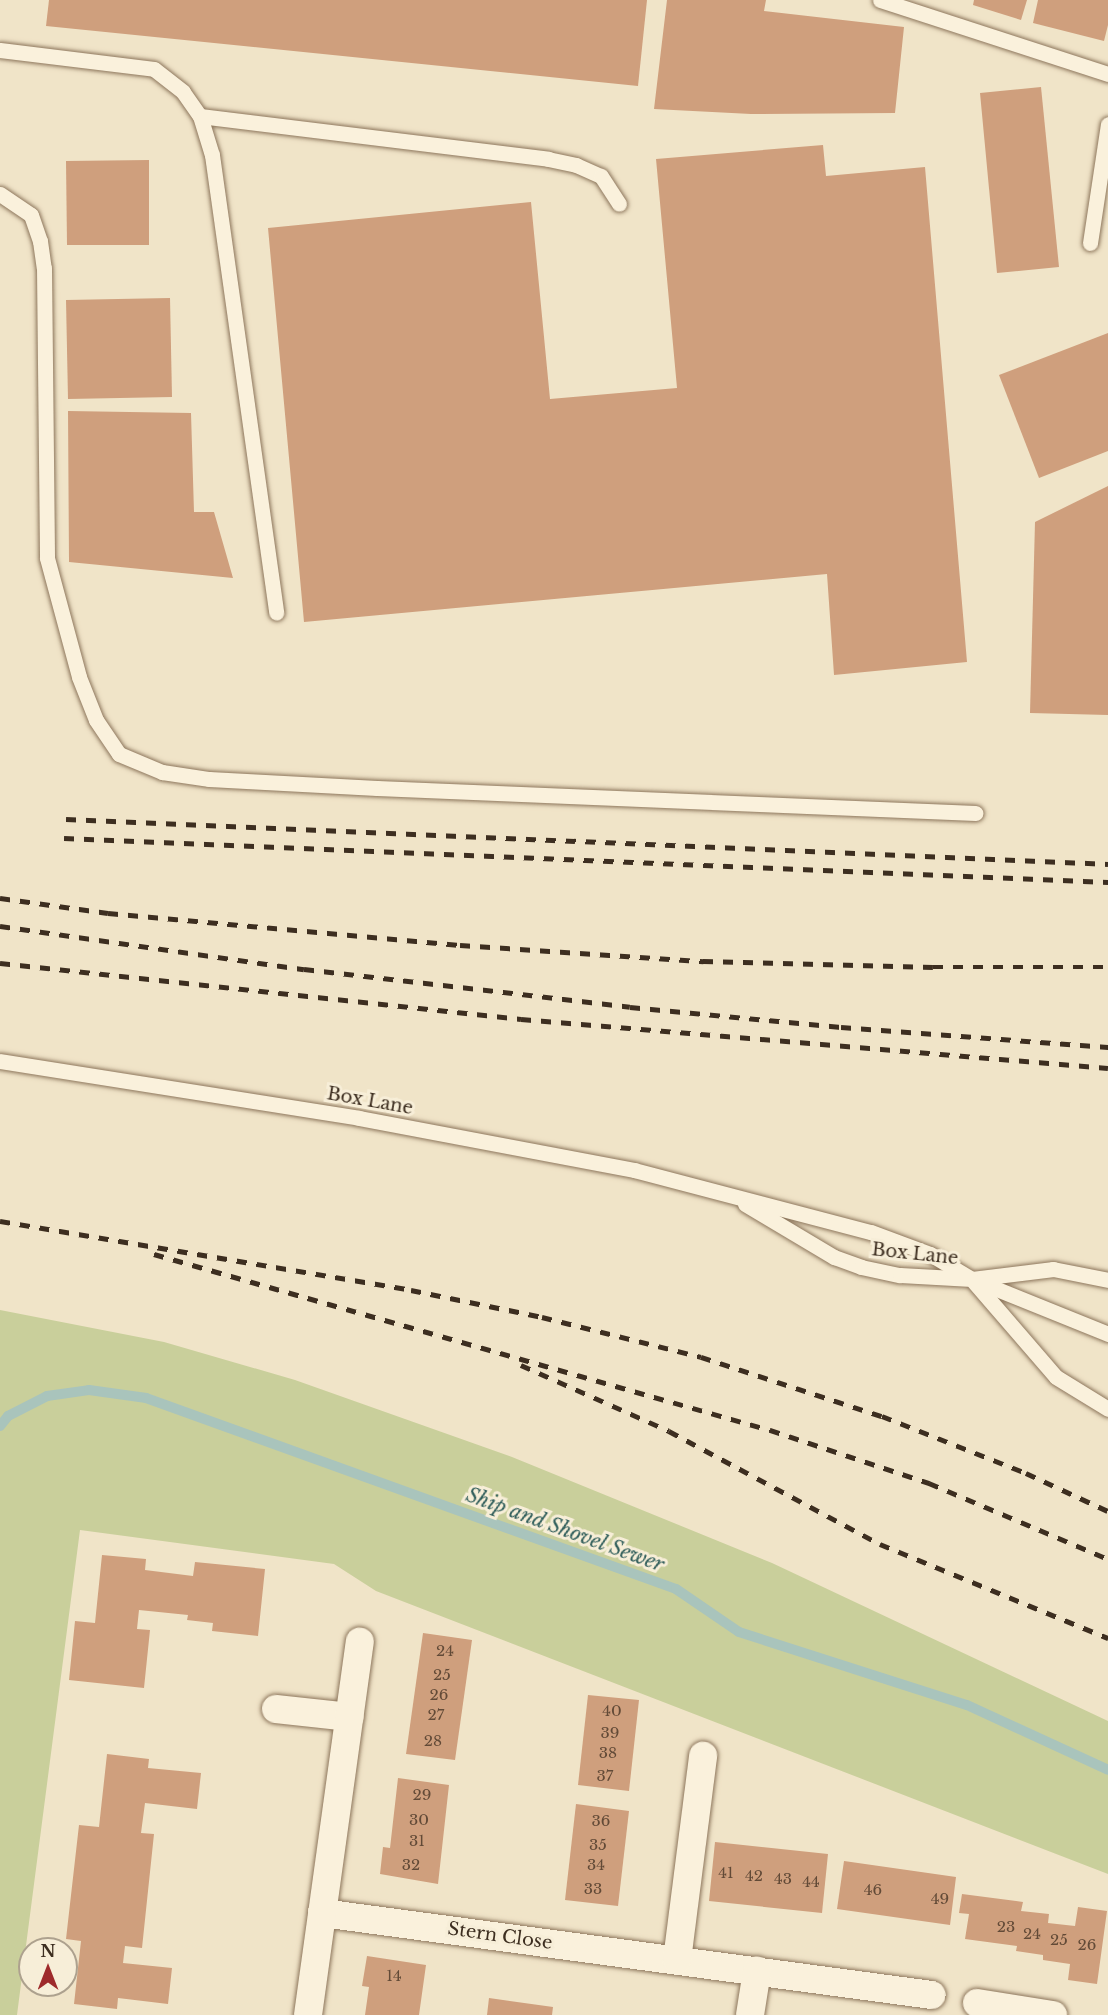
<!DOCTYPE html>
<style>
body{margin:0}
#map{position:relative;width:1108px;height:2015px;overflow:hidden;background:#f0e4c8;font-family:"Libre Baskerville",serif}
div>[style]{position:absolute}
.green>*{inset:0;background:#c9cf9b}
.stream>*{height:10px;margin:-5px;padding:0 5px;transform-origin:5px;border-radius:5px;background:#a9c4bc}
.building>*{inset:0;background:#cf9f7d}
.roads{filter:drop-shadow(0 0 2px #8d765c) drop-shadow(0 0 2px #8d765c)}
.service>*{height:15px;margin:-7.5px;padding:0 7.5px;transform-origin:7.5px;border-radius:7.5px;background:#faf1dc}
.minor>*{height:28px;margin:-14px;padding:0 14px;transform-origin:14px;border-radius:14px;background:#faf1dc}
.rail>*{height:4.5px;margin-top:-2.25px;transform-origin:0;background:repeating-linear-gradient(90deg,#3d2e20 0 10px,transparent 0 20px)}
span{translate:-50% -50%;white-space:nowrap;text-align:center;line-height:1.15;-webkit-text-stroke:6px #f7eed8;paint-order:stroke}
.number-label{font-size:15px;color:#624a37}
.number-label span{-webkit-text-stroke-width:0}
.street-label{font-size:18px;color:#3d2e20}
.water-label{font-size:20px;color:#2f5d5a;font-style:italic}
.north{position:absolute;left:18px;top:1937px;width:60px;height:60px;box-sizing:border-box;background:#f7eed8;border:2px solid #ada18e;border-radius:50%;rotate:0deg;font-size:16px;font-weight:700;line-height:24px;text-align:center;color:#3d2e20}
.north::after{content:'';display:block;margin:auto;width:21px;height:27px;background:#9e2a2b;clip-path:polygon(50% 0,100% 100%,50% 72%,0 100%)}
</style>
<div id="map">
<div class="green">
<div style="clip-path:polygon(0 1310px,164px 1342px,295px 1380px,512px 1457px,772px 1563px,1108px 1721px,1108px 1874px,376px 1591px,334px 1564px,80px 1530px,17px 2015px,0 2015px)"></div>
</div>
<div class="stream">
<div style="left:0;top:1426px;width:13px;rotate:-51deg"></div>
<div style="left:8px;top:1416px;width:44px;rotate:-27.1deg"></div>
<div style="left:47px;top:1396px;width:42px;rotate:-8.1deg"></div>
<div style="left:89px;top:1390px;width:58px;rotate:8deg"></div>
<div style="left:146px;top:1398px;width:563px;rotate:19.82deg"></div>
<div style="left:676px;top:1589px;width:76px;rotate:34.3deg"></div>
<div style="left:739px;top:1632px;width:239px;rotate:17.8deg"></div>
<div style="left:967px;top:1705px;width:155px;rotate:24.7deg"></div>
</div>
<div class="building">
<div style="clip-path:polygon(49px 0,647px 0,638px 86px,46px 26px)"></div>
<div style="clip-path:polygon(667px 0,766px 0,764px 11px,904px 27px,895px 113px,751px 114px,654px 109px)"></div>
<div style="clip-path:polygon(974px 0,1027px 0,1021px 20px,973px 5px)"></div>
<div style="clip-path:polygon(1038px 0,1108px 0,1108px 25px,1104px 41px,1033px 23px)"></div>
<div style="clip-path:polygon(1041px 87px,1059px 267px,997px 273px,980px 93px)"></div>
<div style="clip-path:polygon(823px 145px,826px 176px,925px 167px,967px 662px,834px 675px,827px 574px,304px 622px,268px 228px,531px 202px,550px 399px,677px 388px,656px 159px)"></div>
<div style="clip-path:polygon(149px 160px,149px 245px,67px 245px,66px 161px)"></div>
<div style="clip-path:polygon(170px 298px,172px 397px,68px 399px,66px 300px)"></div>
<div style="clip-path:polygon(1108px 333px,1108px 451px,1039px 478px,999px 375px)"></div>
<div style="clip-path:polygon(68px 411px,191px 413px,194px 512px,214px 512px,233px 578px,69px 562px)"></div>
<div style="clip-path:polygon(1108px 486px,1108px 715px,1030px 713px,1035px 522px)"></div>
<div style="clip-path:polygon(102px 1555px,146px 1559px,145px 1570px,193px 1576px,195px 1562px,265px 1569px,258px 1636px,212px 1631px,213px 1623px,187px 1620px,188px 1615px,139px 1610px,137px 1629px,150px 1630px,144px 1688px,69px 1680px,75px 1621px,95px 1623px)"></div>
<div style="clip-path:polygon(423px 1633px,472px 1640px,455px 1760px,406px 1754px)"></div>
<div style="clip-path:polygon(588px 1695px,639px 1700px,629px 1791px,578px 1785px)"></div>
<div style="clip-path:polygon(107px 1754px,149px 1759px,148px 1768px,201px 1773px,197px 1809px,145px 1803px,141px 1833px,154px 1834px,142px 1948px,125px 1946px,123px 1963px,172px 1968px,168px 2004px,118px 1998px,117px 2009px,74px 2004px,81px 1941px,66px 1939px,79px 1825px,99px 1827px)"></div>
<div style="clip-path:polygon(398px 1778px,449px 1785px,438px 1884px,380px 1874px,383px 1847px,390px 1848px)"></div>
<div style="clip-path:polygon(576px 1804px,629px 1811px,618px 1906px,565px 1900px)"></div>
<div style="clip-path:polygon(715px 1842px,828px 1854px,822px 1913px,709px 1901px)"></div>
<div style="clip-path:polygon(844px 1861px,956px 1877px,950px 1925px,837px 1909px)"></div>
<div style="clip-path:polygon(962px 1894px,1023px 1902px,1021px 1911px,1049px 1914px,1048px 1923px,1075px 1926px,1078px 1907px,1107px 1911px,1097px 1984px,1068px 1980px,1070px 1964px,1043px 1960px,1043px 1955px,1016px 1951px,1017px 1946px,965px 1939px,969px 1914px,959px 1913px)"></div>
<div style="clip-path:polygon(367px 1956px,426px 1965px,419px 2015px,365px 2015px,369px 1987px,362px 1986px)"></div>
<div style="clip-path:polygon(489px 1998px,553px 2007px,552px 2015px,487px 2015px)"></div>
</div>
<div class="roads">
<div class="service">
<div style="left:880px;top:0;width:240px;rotate:18deg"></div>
<div style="left:0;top:50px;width:155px;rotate:7deg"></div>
<div style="left:154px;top:69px;width:37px;rotate:38deg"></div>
<div style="left:183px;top:92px;width:29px;rotate:55deg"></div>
<div style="left:200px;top:116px;width:41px;rotate:72.9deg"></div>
<div style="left:212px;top:155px;width:462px;rotate:82deg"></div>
<div style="left:200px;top:116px;width:351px;rotate:7deg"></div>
<div style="left:548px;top:159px;width:29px;rotate:12deg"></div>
<div style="left:576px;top:165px;width:27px;rotate:24deg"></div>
<div style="left:601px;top:176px;width:33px;rotate:57deg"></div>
<div style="left:0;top:194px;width:37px;rotate:34deg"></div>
<div style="left:31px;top:215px;width:28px;rotate:71deg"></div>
<div style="left:40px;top:241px;width:27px;rotate:82deg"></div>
<div style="left:44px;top:268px;width:290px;rotate:89.4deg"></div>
<div style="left:47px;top:558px;width:123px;rotate:74.9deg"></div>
<div style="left:79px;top:677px;width:46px;rotate:68.4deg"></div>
<div style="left:96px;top:720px;width:41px;rotate:55.9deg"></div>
<div style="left:119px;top:754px;width:47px;rotate:22.7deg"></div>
<div style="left:162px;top:772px;width:48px;rotate:8.5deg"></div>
<div style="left:209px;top:779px;width:168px;rotate:3.1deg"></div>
<div style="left:377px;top:788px;width:599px;rotate:2.39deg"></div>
<div style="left:1090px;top:243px;width:120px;rotate:-81.4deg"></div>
<div style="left:0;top:1061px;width:363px;rotate:9deg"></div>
<div style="left:359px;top:1118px;width:280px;rotate:10.7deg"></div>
<div style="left:634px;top:1170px;width:245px;rotate:14.7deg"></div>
<div style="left:871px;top:1232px;width:63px;rotate:20.4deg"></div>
<div style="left:930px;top:1254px;width:49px;rotate:30.8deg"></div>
<div style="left:972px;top:1279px;width:147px;rotate:22deg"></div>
<div style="left:745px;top:1204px;width:104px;rotate:30.8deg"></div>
<div style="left:834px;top:1257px;width:29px;rotate:20deg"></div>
<div style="left:861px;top:1267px;width:40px;rotate:12deg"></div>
<div style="left:900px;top:1275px;width:72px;rotate:3.2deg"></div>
<div style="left:972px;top:1279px;width:82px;rotate:-7deg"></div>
<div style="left:1053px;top:1269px;width:56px;rotate:11.3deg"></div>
<div style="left:974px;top:1282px;width:125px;rotate:49.2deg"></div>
<div style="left:1056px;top:1377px;width:61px;rotate:31.6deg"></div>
</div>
<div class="minor">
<div style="left:276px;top:1709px;width:74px;rotate:6.2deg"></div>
<div style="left:322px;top:1913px;width:615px;rotate:7.66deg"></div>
<div style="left:677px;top:1960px;width:206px;rotate:-82.7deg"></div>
<div style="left:977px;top:2003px;width:77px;rotate:9deg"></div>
<div style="left:308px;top:2015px;width:377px;rotate:-82.1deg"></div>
<div style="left:750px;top:2015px;width:45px;rotate:-81deg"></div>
</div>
</div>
<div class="rail">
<div style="left:66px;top:819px;width:1043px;rotate:2.47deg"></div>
<div style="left:64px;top:838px;width:1045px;rotate:2.41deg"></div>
<div style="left:0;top:898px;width:109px;rotate:7.9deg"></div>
<div style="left:108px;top:913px;width:353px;rotate:5.2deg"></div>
<div style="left:460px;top:945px;width:244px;rotate:3.8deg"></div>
<div style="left:703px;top:961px;width:230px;rotate:1.5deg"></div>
<div style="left:933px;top:967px;width:175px"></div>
<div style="left:0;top:926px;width:307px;rotate:8.1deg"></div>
<div style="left:304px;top:969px;width:328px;rotate:6.6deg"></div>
<div style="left:630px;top:1007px;width:212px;rotate:5.4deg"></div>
<div style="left:841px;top:1027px;width:268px;rotate:4.3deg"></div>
<div style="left:0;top:963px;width:524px;rotate:6.13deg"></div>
<div style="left:521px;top:1019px;width:589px;rotate:4.77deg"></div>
<div style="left:0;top:1221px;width:417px;rotate:9.5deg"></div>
<div style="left:411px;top:1290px;width:134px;rotate:11.6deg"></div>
<div style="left:542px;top:1317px;width:164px;rotate:14.1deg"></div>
<div style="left:701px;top:1357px;width:190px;rotate:18.1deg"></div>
<div style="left:882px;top:1416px;width:155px;rotate:21.6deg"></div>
<div style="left:1026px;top:1473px;width:90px;rotate:24.9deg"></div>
<div style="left:154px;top:1254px;width:641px;rotate:15.95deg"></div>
<div style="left:770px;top:1430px;width:168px;rotate:18.4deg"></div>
<div style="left:929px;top:1483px;width:194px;rotate:23deg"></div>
<div style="left:521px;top:1365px;width:162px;rotate:24deg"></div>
<div style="left:669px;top:1431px;width:239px;rotate:28.2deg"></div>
<div style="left:880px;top:1544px;width:247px;rotate:22.4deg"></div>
</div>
<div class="number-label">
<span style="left:445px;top:1651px">24</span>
<span style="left:442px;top:1675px">25</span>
<span style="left:439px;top:1695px">26</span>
<span style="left:612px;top:1711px">40</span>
<span style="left:436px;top:1715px">27</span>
<span style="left:610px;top:1733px">39</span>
<span style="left:433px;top:1741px">28</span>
<span style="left:608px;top:1753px">38</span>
<span style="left:605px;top:1776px">37</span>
<span style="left:422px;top:1795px">29</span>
<span style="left:419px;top:1820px">30</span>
<span style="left:601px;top:1821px">36</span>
<span style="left:417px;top:1841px">31</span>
<span style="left:598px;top:1845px">35</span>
<span style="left:411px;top:1865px">32</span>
<span style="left:596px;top:1865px">34</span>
<span style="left:726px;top:1873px">41</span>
<span style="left:754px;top:1876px">42</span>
<span style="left:783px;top:1879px">43</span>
<span style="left:811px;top:1882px">44</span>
<span style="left:593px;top:1889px">33</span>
<span style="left:873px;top:1890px">46</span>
<span style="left:940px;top:1899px">49</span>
<span style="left:1006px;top:1927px">23</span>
<span style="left:1032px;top:1934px">24</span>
<span style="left:1059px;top:1940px">25</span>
<span style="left:1087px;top:1945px">26</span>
<span style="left:394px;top:1976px">14</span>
</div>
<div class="street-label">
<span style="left:370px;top:1101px;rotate:10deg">Box Lane</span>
<span style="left:915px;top:1254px;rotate:6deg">Box Lane</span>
<span style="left:500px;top:1936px;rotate:8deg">Stern Close</span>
</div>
<div class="water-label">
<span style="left:565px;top:1530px;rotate:20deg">Ship and Shovel Sewer</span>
</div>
<div class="north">N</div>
</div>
